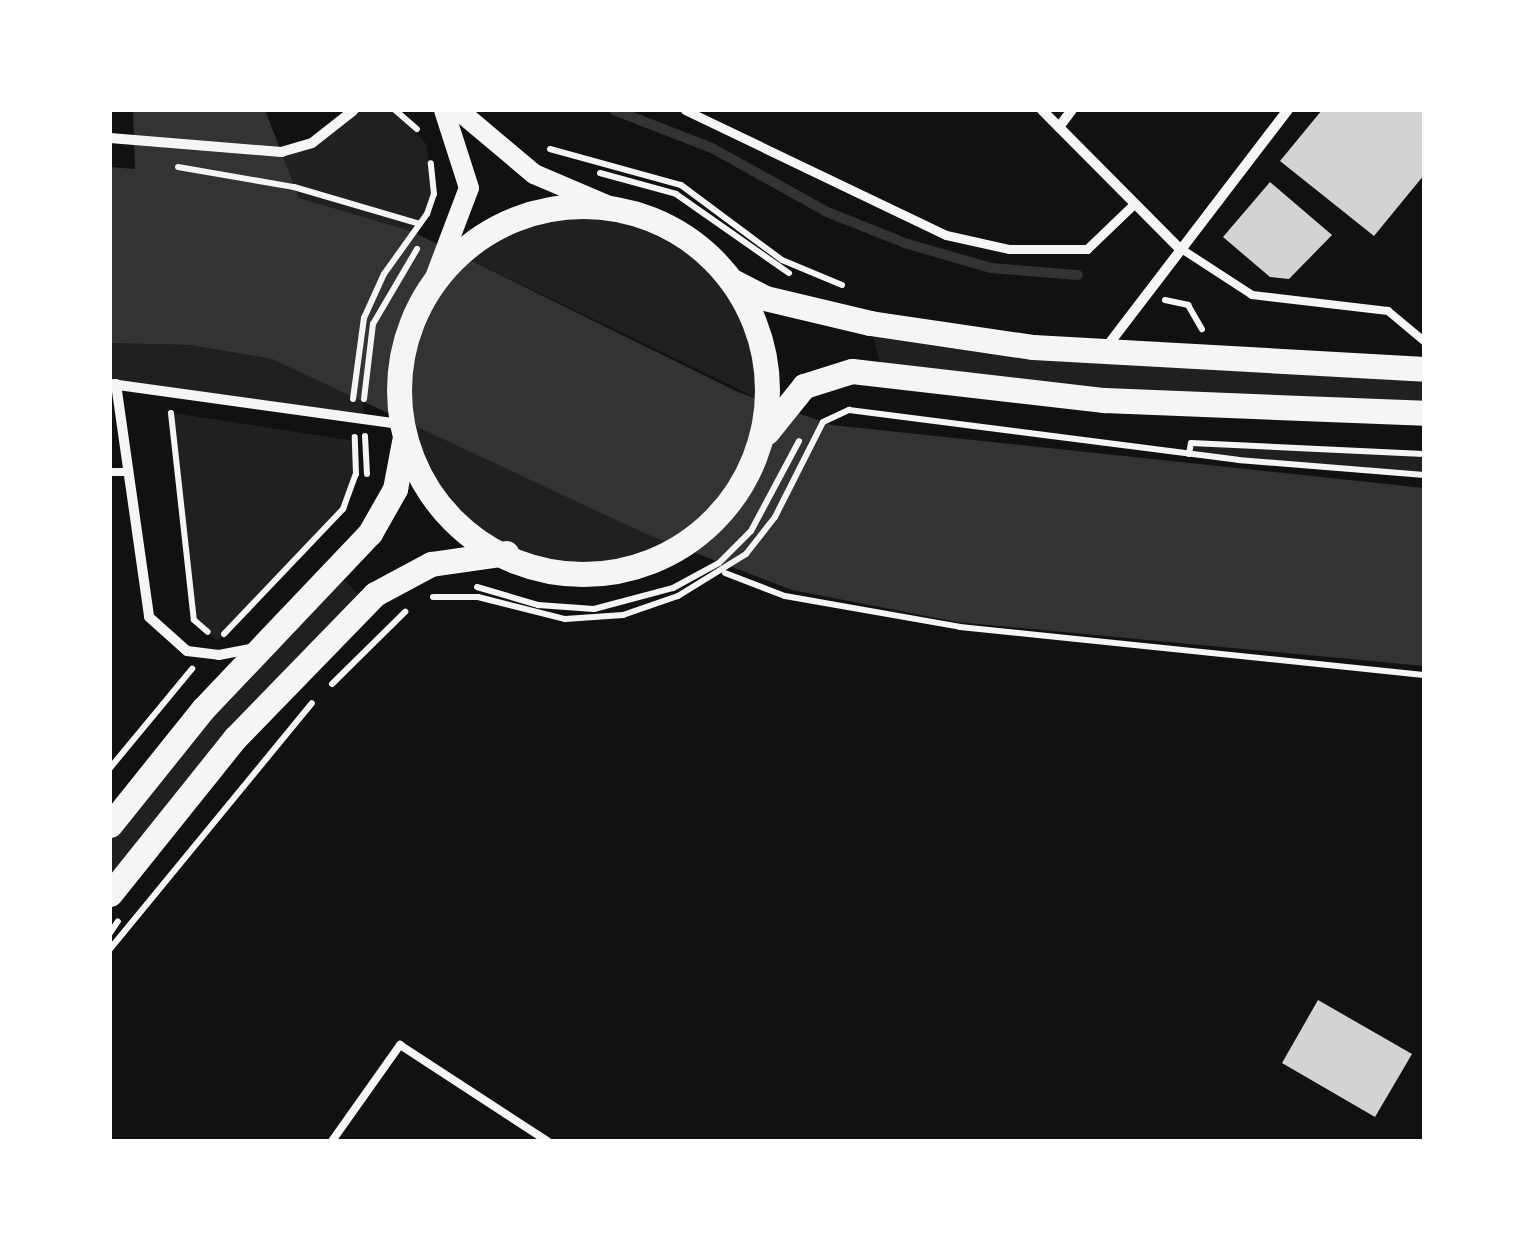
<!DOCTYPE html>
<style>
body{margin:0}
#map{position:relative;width:1534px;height:1251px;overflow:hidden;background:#111;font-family:"DM Sans",sans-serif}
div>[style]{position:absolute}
.green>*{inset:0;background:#202020}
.water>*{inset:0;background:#333}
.stream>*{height:10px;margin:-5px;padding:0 5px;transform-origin:5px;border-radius:5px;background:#333}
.building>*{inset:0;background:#d3d3d3}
.path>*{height:6px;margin:-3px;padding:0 3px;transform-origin:3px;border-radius:3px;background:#f5f5f5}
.service>*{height:8px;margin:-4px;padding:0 4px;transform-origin:4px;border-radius:4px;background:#f5f5f5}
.pedestrian>*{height:9px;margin:-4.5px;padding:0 4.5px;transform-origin:4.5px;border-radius:4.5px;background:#f5f5f5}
.minor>*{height:10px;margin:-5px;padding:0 5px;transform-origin:5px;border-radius:5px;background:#f5f5f5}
.secondary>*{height:20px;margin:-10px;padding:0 10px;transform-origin:10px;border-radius:10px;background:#f5f5f5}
.primary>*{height:25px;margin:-12.5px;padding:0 12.5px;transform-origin:12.5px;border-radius:12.5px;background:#f5f5f5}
.primary>.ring{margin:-12.5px;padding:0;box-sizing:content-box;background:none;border:25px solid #f5f5f5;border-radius:50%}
span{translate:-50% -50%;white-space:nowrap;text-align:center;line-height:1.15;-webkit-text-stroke:8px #fff;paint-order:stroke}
.frame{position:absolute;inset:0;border:112px solid #fff;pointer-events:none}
</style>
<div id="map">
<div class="green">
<div style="clip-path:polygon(354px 110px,395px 110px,426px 144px,434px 194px,415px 233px,299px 198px,281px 152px,297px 149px)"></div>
<div style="clip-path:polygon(569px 207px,646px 219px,726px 276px,756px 323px,767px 403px,458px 254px,510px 221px)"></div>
<div style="clip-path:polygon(870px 323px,1424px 369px,1424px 413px,882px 372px)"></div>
<div style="clip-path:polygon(110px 343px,190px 345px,272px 359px,363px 398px,364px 418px,110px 383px)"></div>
<div style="clip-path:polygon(167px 412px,355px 441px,350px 496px,218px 641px,194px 620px)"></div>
<div style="clip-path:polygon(400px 415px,646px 534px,679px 547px,596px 573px,546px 568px,506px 553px,467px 530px,435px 498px,412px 459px)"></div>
<div style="clip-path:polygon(1191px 443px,1424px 454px,1424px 475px,1189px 454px)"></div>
<div style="clip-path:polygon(336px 572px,366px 602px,110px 894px,110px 825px)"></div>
</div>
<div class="water">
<div style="clip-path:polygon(133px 110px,265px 110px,299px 198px,411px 231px,738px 392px,832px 425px,1424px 488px,1424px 666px,957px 622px,792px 590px,646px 534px,272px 359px,190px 345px,110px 343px,110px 167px,135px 169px)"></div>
</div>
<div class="stream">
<div style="left:614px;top:110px;width:105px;rotate:21.2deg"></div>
<div style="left:712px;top:148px;width:132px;rotate:29.1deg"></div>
<div style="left:827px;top:212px;width:87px;rotate:21.6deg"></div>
<div style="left:908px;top:244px;width:86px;rotate:16.1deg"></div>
<div style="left:991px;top:268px;width:87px;rotate:4.6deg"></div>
</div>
<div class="building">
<div style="clip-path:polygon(1322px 110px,1424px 110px,1424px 175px,1374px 236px,1280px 161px)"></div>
<div style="clip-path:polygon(1270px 182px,1332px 235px,1289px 279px,1270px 277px,1223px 237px)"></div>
<div style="clip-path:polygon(1318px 1000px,1412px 1054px,1375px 1117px,1282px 1063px)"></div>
</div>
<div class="path">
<div style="left:395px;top:110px;width:29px;rotate:41deg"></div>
<div style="left:550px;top:149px;width:136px;rotate:15.4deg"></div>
<div style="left:681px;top:185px;width:126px;rotate:36.6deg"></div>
<div style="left:782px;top:260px;width:65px;rotate:22.6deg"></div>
<div style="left:178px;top:167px;width:118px;rotate:9.8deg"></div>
<div style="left:294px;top:187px;width:131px;rotate:16.4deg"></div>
<div style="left:600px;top:173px;width:79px;rotate:15.4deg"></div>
<div style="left:676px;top:194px;width:138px;rotate:35deg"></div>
<div style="left:1165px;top:300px;width:24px;rotate:12deg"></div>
<div style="left:1188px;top:305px;width:28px;rotate:60deg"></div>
<div style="left:353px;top:399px;width:82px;rotate:-82.3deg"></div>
<div style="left:364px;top:318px;width:48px;rotate:-65.6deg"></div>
<div style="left:384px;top:274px;width:74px;rotate:-54.4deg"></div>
<div style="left:427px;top:214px;width:21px;rotate:-71deg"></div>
<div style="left:434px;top:194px;width:31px;rotate:-96deg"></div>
<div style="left:364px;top:399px;width:76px;rotate:-83.2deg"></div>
<div style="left:373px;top:324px;width:87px;rotate:-59.6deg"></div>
<div style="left:171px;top:413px;width:208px;rotate:83.7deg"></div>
<div style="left:194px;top:620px;width:18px;rotate:41deg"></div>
<div style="left:365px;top:436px;width:38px;rotate:87deg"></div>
<div style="left:1189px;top:454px;width:11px;rotate:-80deg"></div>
<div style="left:1191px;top:443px;width:233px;rotate:2.7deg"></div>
<div style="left:725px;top:573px;width:64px;rotate:21deg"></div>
<div style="left:785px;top:596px;width:178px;rotate:10deg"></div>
<div style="left:960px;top:627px;width:466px;rotate:5.9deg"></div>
<div style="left:477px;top:587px;width:64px;rotate:16.4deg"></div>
<div style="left:538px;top:605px;width:56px;rotate:4.1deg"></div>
<div style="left:594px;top:609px;width:82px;rotate:-14.9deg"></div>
<div style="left:673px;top:588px;width:52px;rotate:-28.5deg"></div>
<div style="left:719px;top:563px;width:45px;rotate:-45deg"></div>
<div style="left:751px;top:531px;width:102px;rotate:-61.9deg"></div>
<div style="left:433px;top:597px;width:45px"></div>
<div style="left:478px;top:597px;width:90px;rotate:14.2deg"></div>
<div style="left:565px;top:619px;width:58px;rotate:-3.9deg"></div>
<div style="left:623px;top:615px;width:58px;rotate:-19.1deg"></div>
<div style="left:678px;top:596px;width:80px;rotate:-31.7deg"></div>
<div style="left:746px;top:554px;width:47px;rotate:-51.9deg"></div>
<div style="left:775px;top:517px;width:106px;rotate:-63.2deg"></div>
<div style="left:823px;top:422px;width:29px;rotate:-25deg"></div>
<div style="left:849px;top:410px;width:392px;rotate:7.3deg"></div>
<div style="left:1238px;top:460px;width:187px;rotate:4.6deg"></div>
<div style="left:224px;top:634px;width:173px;rotate:-46.4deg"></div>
<div style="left:343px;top:509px;width:37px;rotate:-70deg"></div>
<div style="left:356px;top:474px;width:37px;rotate:-92deg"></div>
<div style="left:332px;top:684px;width:103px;rotate:-44.6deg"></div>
<div style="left:110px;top:768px;width:129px;rotate:-50.4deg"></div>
<div style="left:110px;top:933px;width:14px;rotate:-56deg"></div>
<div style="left:110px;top:949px;width:318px;rotate:-50.6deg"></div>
</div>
<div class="service">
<div style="left:1180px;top:248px;width:86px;rotate:33.1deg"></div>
<div style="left:1252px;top:295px;width:137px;rotate:6.7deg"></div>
<div style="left:1388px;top:311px;width:47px;rotate:39.8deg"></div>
<div style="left:110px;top:472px;width:17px"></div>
<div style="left:332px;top:1141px;width:118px;rotate:-54.7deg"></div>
<div style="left:400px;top:1045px;width:176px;rotate:33.1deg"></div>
</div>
<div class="pedestrian">
<div style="left:685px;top:110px;width:289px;rotate:25.6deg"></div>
<div style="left:946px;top:235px;width:65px;rotate:12.5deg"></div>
<div style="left:1009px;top:249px;width:78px"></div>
<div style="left:1087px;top:249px;width:66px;rotate:-43.8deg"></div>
</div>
<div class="minor">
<div style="left:1042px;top:110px;width:193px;rotate:45.2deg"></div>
<div style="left:1059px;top:127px;width:21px;rotate:-53deg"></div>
<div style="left:110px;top:138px;width:172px;rotate:4.7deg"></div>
<div style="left:281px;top:152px;width:32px;rotate:-16deg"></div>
<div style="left:312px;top:143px;width:53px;rotate:-38.2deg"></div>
<div style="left:1105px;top:349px;width:301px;rotate:-52.6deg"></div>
<div style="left:111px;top:384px;width:293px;rotate:7.9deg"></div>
<div style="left:116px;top:384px;width:235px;rotate:81.9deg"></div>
<div style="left:149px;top:617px;width:51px;rotate:41.8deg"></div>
<div style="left:187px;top:651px;width:32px;rotate:7deg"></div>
<div style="left:219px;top:655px;width:32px;rotate:-11deg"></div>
</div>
<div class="secondary">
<div style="left:458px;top:110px;width:99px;rotate:40.1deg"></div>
<div style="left:534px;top:174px;width:102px;rotate:23.1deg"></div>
<div style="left:434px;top:280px;width:98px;rotate:-69.2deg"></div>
<div style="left:469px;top:188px;width:82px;rotate:-107.8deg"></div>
</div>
<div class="primary">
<div class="ring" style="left:399px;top:206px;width:343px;height:343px"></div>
<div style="left:734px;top:282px;width:35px;rotate:27deg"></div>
<div style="left:765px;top:298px;width:108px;rotate:13.4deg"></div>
<div style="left:870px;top:323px;width:165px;rotate:8.4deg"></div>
<div style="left:1033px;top:347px;width:392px;rotate:3.2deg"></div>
<div style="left:767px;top:432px;width:59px;rotate:-51.2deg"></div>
<div style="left:804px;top:386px;width:50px;rotate:-17.4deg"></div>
<div style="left:852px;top:371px;width:254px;rotate:6.6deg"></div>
<div style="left:1104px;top:400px;width:320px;rotate:2.3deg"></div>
<div style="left:110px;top:825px;width:149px;rotate:-51.3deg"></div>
<div style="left:203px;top:709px;width:243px;rotate:-46.5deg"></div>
<div style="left:370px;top:533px;width:51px;rotate:-60.4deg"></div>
<div style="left:395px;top:489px;width:48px;rotate:-79.2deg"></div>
<div style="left:110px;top:894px;width:201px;rotate:-51.3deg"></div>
<div style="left:236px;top:737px;width:199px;rotate:-45.8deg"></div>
<div style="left:375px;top:594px;width:64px;rotate:-28.2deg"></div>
<div style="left:431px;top:564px;width:76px;rotate:-8.3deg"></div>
</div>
<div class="frame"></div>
</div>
